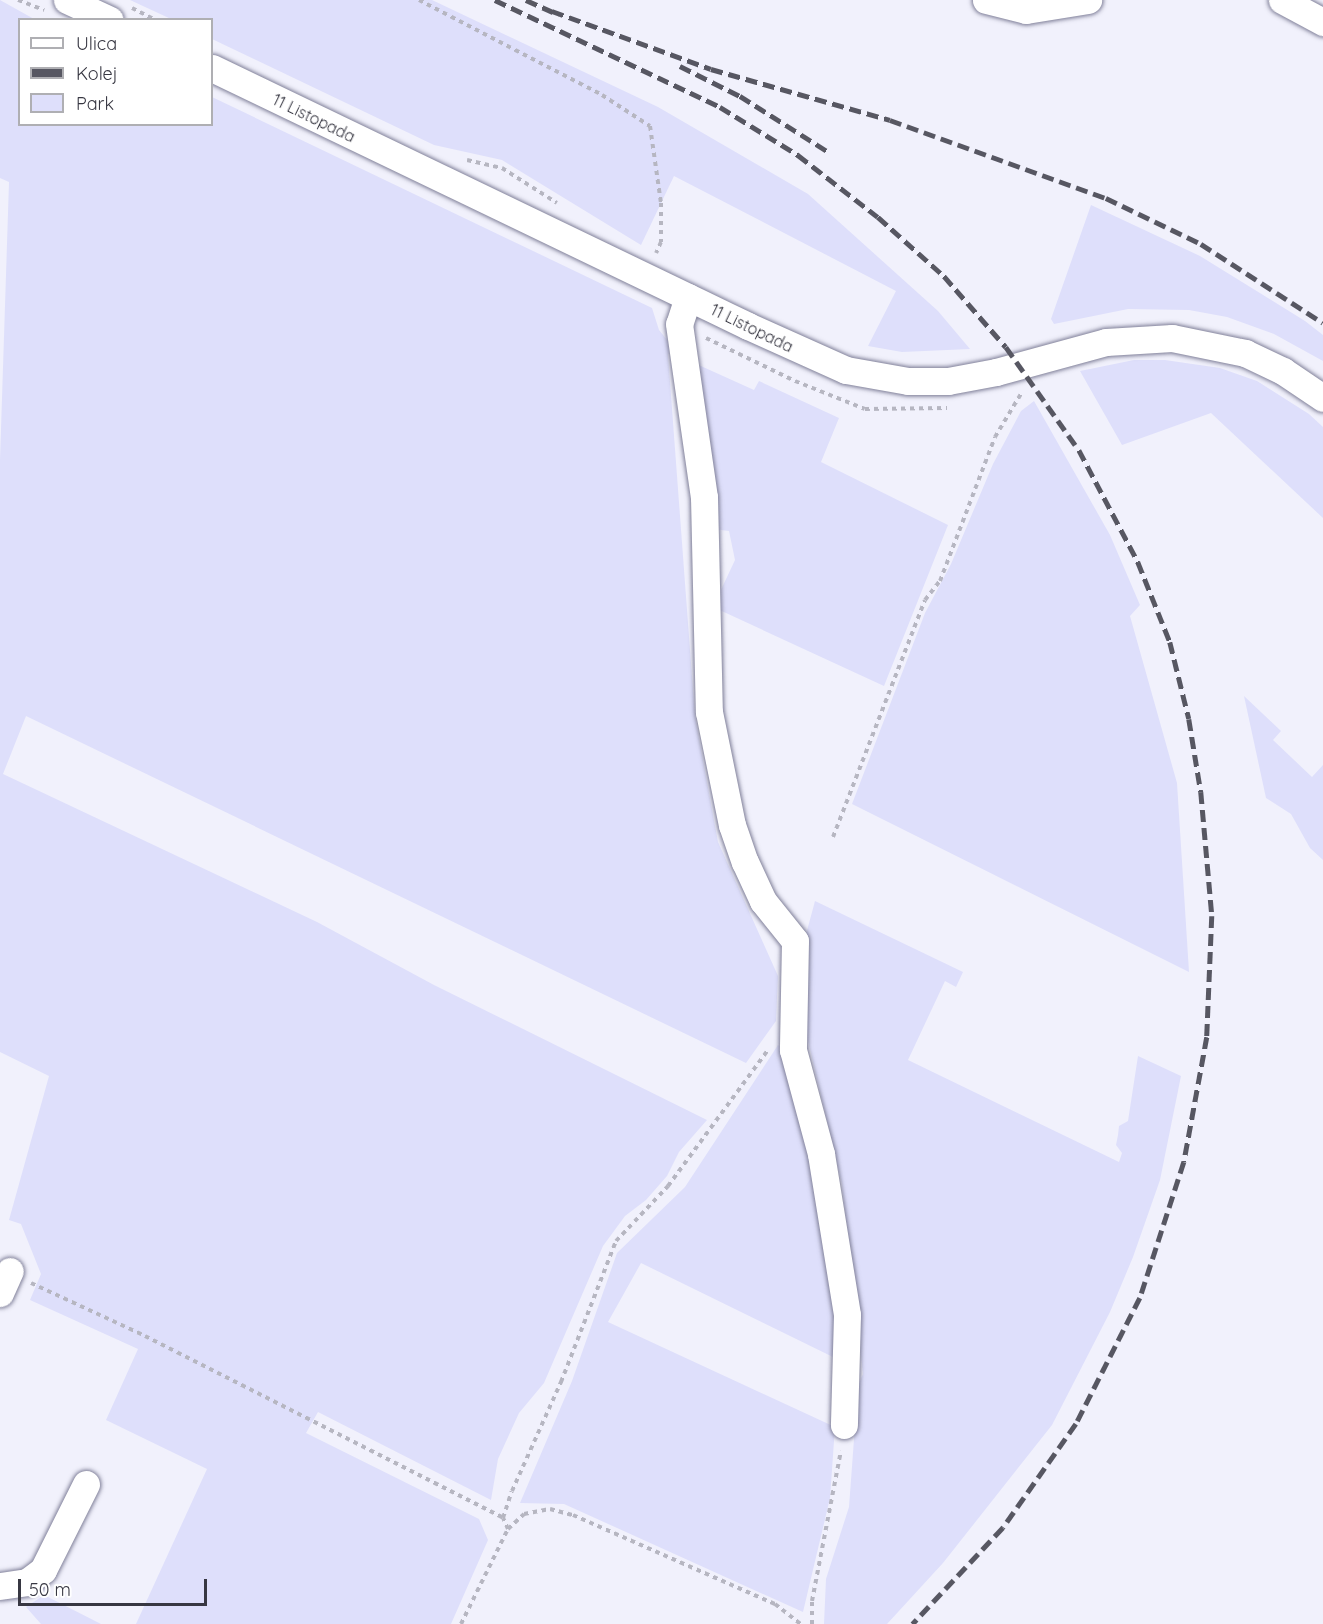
<!DOCTYPE html>
<style>
body{margin:0}
#map{position:relative;width:1323px;height:1624px;overflow:hidden;background:#f1f1fc;font-family:Quicksand,sans-serif}
div>[style]{position:absolute}
.green>*{inset:0;background:#dedffb}
.path>*{height:4px;margin-top:-2px;transform-origin:0;background:repeating-linear-gradient(90deg,#b6b6c1 0 4.5px,transparent 0 9px)}
.roads{filter:drop-shadow(0 0 2px #808099) drop-shadow(0 0 2px #808099)}
.minor>*{height:27px;margin:-13.5px;padding:0 13.5px;transform-origin:13.5px;border-radius:13.5px;background:#fff}
.rail>*{height:4.5px;margin-top:-2.25px;transform-origin:0;background:repeating-linear-gradient(90deg,#575762 0 12px,transparent 0 18px)}
span{translate:-50% -50%;white-space:nowrap;text-align:center;line-height:1.15;-webkit-text-stroke:5px #fff;paint-order:stroke}
.street-label{font-size:16px;color:#373742}
.legend{position:absolute;left:18px;top:18px;width:195px;height:108px;box-sizing:border-box;background:#fff;border:2px solid #afafb3;margin:0;padding:8px 10px;list-style:none;font-size:18px;color:#373742}
.legend li{display:flex;align-items:center;gap:12px;height:30px}
.legend b{width:30px;border:2px solid #afafb3}
.scale{position:absolute;left:18px;top:1579px;width:189px;height:27px;box-sizing:border-box;border:3px solid #373742;border-top:0;padding-left:8px;font-size:18px;line-height:21px;white-space:nowrap;color:#373742;-webkit-text-stroke:4px #fff;paint-order:stroke}
</style>
<div id="map">
<div class="green">
<div style="clip-path:polygon(0 0,34px 19px,20px 20px,20px 124px,212px 124px,212px 97px,652px 308px,659px 330px,672px 346px,668px 355px,695px 717px,718px 842px,778px 976px,776px 1021px,746px 1063px,26px 716px,3px 774px,317px 922px,434px 985px,707px 1120px,679px 1152px,667px 1176px,646px 1200px,625px 1216px,603px 1246px,544px 1383px,519px 1413px,498px 1459px,491px 1500px,318px 1412px,306px 1433px,479px 1519px,488px 1540px,451px 1624px,136px 1624px,207px 1469px,106px 1420px,138px 1349px,30px 1300px,41px 1274px,21px 1224px,9px 1220px,49px 1076px,0 1052px,0 460px,9px 182px,0 178px)"></div>
<div style="clip-path:polygon(130px 0,432px 0,658px 107px,808px 194px,938px 311px,970px 349px,902px 352px,868px 346px,896px 291px,674px 176px,641px 245px,502px 160px,434px 145px,212px 39px,212px 20px,171px 19px)"></div>
<div style="clip-path:polygon(1091px 205px,1200px 256px,1305px 321px,1323px 335px,1323px 361px,1274px 334px,1227px 317px,1189px 310px,1128px 309px,1054px 324px,1051px 319px)"></div>
<div style="clip-path:polygon(1134px 360px,1165px 360px,1220px 368px,1257px 381px,1309px 414px,1323px 427px,1323px 518px,1211px 413px,1122px 445px,1080px 371px)"></div>
<div style="clip-path:polygon(692px 362px,754px 390px,759px 381px,839px 418px,821px 462px,948px 525px,884px 686px,713px 607px,735px 560px,729px 531px,713px 529px)"></div>
<div style="clip-path:polygon(1034px 401px,1110px 535px,1140px 605px,1130px 616px,1177px 783px,1189px 972px,852px 804px,925px 613px,951px 564px,993px 464px,1021px 411px)"></div>
<div style="clip-path:polygon(1244px 696px,1281px 731px,1273px 740px,1312px 777px,1323px 765px,1323px 860px,1310px 848px,1291px 814px,1266px 798px)"></div>
<div style="clip-path:polygon(815px 901px,963px 972px,956px 987px,945px 981px,908px 1060px,1119px 1162px,1122px 1153px,1116px 1145px,1118px 1135px,1119px 1126px,1128px 1121px,1138px 1056px,1181px 1076px,1160px 1180px,1133px 1257px,1110px 1312px,1052px 1425px,943px 1563px,887px 1624px,824px 1624px,826px 1579px,849px 1507px,858px 1385px,863px 1374px,842px 1184px,800px 1007px,801px 953px)"></div>
<div style="clip-path:polygon(778px 1045px,788px 1054px,839px 1292px,835px 1358px,641px 1263px,608px 1322px,835px 1427px,830px 1498px,803px 1612px,564px 1504px,520px 1503px,572px 1381px,617px 1253px,685px 1187px)"></div>
<div style="clip-path:polygon(44px 1595px,101px 1624px,41px 1624px,26px 1607px)"></div>
</div>
<div class="path">
<div style="left:18px;top:0;width:28px;rotate:21deg"></div>
<div style="left:419px;top:0;width:206px;rotate:27.4deg"></div>
<div style="left:602px;top:95px;width:57px;rotate:32.9deg"></div>
<div style="left:650px;top:126px;width:78px;rotate:81.9deg"></div>
<div style="left:661px;top:203px;width:39px;rotate:90deg"></div>
<div style="left:661px;top:242px;width:12px;rotate:114deg"></div>
<div style="left:132px;top:8px;width:27px;rotate:27deg"></div>
<div style="left:467px;top:160px;width:36px;rotate:13deg"></div>
<div style="left:502px;top:168px;width:65px;rotate:32.5deg"></div>
<div style="left:706px;top:338px;width:99px;rotate:25.8deg"></div>
<div style="left:795px;top:381px;width:75px;rotate:21.8deg"></div>
<div style="left:865px;top:409px;width:82px;rotate:-0.7deg"></div>
<div style="left:833px;top:837px;width:254px;rotate:-68.8deg"></div>
<div style="left:925px;top:600px;width:24px;rotate:-52deg"></div>
<div style="left:940px;top:581px;width:154px;rotate:-69.1deg"></div>
<div style="left:995px;top:437px;width:52px;rotate:-59deg"></div>
<div style="left:31px;top:1283px;width:126px;rotate:24.9deg"></div>
<div style="left:145px;top:1336px;width:402px;rotate:26.9deg"></div>
<div style="left:508px;top:1529px;width:22px;rotate:-43deg"></div>
<div style="left:524px;top:1514px;width:26px;rotate:-11deg"></div>
<div style="left:550px;top:1509px;width:24px;rotate:15deg"></div>
<div style="left:573px;top:1515px;width:221px;rotate:23.8deg"></div>
<div style="left:775px;top:1604px;width:33px;rotate:38deg"></div>
<div style="left:461px;top:1624px;width:106px;rotate:-63.7deg"></div>
<div style="left:508px;top:1529px;width:12px;rotate:-114deg"></div>
<div style="left:503px;top:1518px;width:28px;rotate:-72deg"></div>
<div style="left:512px;top:1491px;width:120px;rotate:-65.8deg"></div>
<div style="left:561px;top:1382px;width:151px;rotate:-68.7deg"></div>
<div style="left:616px;top:1241px;width:76px;rotate:-46.6deg"></div>
<div style="left:668px;top:1186px;width:169px;rotate:-53.7deg"></div>
<div style="left:812px;top:1624px;width:23px;rotate:-90deg"></div>
<div style="left:812px;top:1601px;width:153px;rotate:-79.1deg"></div>
</div>
<div class="roads">
<div class="minor">
<div style="left:67px;top:0;width:47px;rotate:24.9deg"></div>
<div style="left:986px;top:0;width:41px;rotate:14deg"></div>
<div style="left:1026px;top:10px;width:63px;rotate:-9.2deg"></div>
<div style="left:1282px;top:0;width:47px;rotate:28.2deg"></div>
<div style="left:212px;top:68px;width:595px;rotate:25.7deg"></div>
<div style="left:748px;top:326px;width:107px;rotate:24.2deg"></div>
<div style="left:846px;top:370px;width:63px;rotate:10.1deg"></div>
<div style="left:908px;top:381px;width:40px"></div>
<div style="left:948px;top:381px;width:49px;rotate:-10.6deg"></div>
<div style="left:996px;top:372px;width:114px;rotate:-15.3deg"></div>
<div style="left:1106px;top:342px;width:66px;rotate:-3.5deg"></div>
<div style="left:1172px;top:338px;width:75px;rotate:11.6deg"></div>
<div style="left:1245px;top:353px;width:42px;rotate:25.3deg"></div>
<div style="left:1283px;top:371px;width:48px;rotate:34deg"></div>
<div style="left:688px;top:297px;width:28px;rotate:108deg"></div>
<div style="left:679px;top:324px;width:175px;rotate:81.8deg"></div>
<div style="left:704px;top:497px;width:215px;rotate:88.7deg"></div>
<div style="left:709px;top:712px;width:115px;rotate:78.5deg"></div>
<div style="left:732px;top:825px;width:39px;rotate:71deg"></div>
<div style="left:745px;top:862px;width:43px;rotate:65.2deg"></div>
<div style="left:763px;top:901px;width:51px;rotate:51.3deg"></div>
<div style="left:795px;top:941px;width:109px;rotate:91.1deg"></div>
<div style="left:793px;top:1050px;width:108px;rotate:74.9deg"></div>
<div style="left:821px;top:1154px;width:163px;rotate:80.8deg"></div>
<div style="left:847px;top:1315px;width:110px;rotate:91.6deg"></div>
<div style="left:0;top:1293px;width:24px;rotate:-66deg"></div>
<div style="left:0;top:1586px;width:27px;rotate:-8deg"></div>
<div style="left:27px;top:1582px;width:20px;rotate:-37deg"></div>
<div style="left:43px;top:1570px;width:96px;rotate:-63.4deg"></div>
</div>
</div>
<div class="rail">
<div style="left:495px;top:0;width:249px;rotate:25.4deg"></div>
<div style="left:720px;top:107px;width:92px;rotate:31.6deg"></div>
<div style="left:798px;top:155px;width:101px;rotate:37.8deg"></div>
<div style="left:878px;top:217px;width:89px;rotate:41.8deg"></div>
<div style="left:944px;top:276px;width:94px;rotate:48.9deg"></div>
<div style="left:1006px;top:347px;width:126px;rotate:54.7deg"></div>
<div style="left:1079px;top:450px;width:127px;rotate:62.2deg"></div>
<div style="left:1138px;top:562px;width:86px;rotate:68.2deg"></div>
<div style="left:1170px;top:642px;width:79px;rotate:76.1deg"></div>
<div style="left:1189px;top:719px;width:74px;rotate:80.7deg"></div>
<div style="left:1201px;top:792px;width:124px;rotate:84.9deg"></div>
<div style="left:1212px;top:916px;width:121px;rotate:92.4deg"></div>
<div style="left:1207px;top:1037px;width:127px;rotate:100.4deg"></div>
<div style="left:1184px;top:1162px;width:143px;rotate:107.9deg"></div>
<div style="left:1140px;top:1298px;width:141px;rotate:116.9deg"></div>
<div style="left:1076px;top:1424px;width:127px;rotate:125.1deg"></div>
<div style="left:1003px;top:1528px;width:132px;rotate:133.2deg"></div>
<div style="left:526px;top:0;width:36px;rotate:24deg"></div>
<div style="left:552px;top:11px;width:169px;rotate:20deg"></div>
<div style="left:711px;top:69px;width:186px;rotate:15.9deg"></div>
<div style="left:890px;top:120px;width:230px;rotate:19.9deg"></div>
<div style="left:1106px;top:198px;width:106px;rotate:25.8deg"></div>
<div style="left:1201px;top:244px;width:145px;rotate:32.9deg"></div>
<div style="left:680px;top:66px;width:67px;rotate:26.6deg"></div>
<div style="left:740px;top:96px;width:103px;rotate:32.3deg"></div>
</div>
<div class="street-label">
<span style="left:314px;top:118px;rotate:26deg">11 Listopada</span>
<span style="left:752px;top:328px;rotate:26deg">11 Listopada</span>
</div>
<ul class="legend">
<li><b style="height:8px;background:#fff"></b>Ulica</li>
<li><b style="height:8px;background:#575762"></b>Kolej</li>
<li><b style="height:16px;background:#dedffb"></b>Park</li>
</ul>
<div class="scale">50 m</div>
</div>
